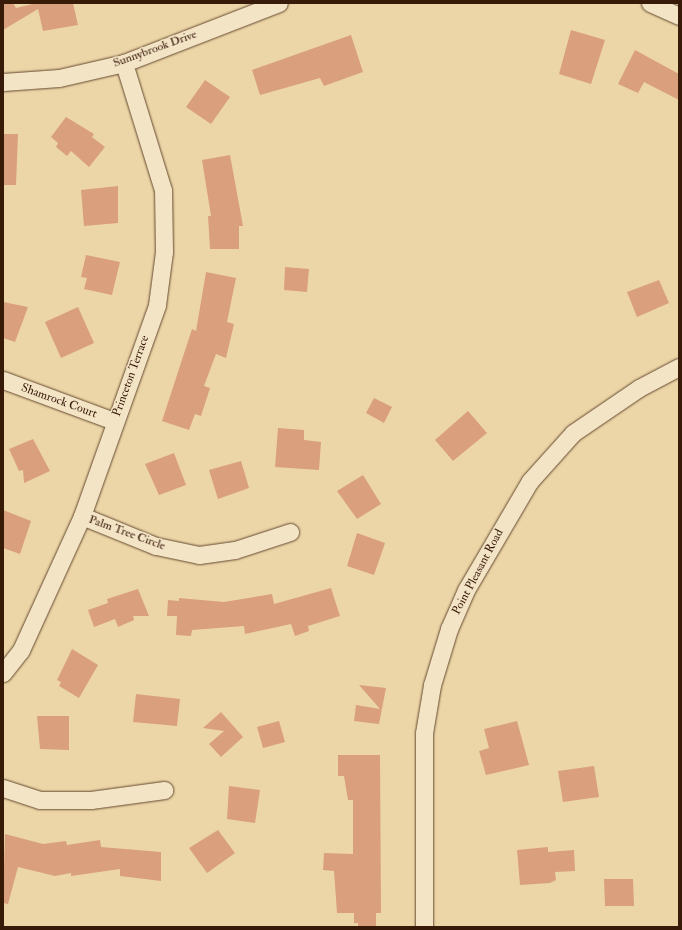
<!DOCTYPE html>
<style>
body{margin:0}
#map{position:relative;width:682px;height:930px;overflow:hidden;background:#ecd6a7;font-family:"IM FELL Double Pica",serif}
div>[style]{position:absolute}
.building>*{inset:0;background:#da9f7d}
.roads{filter:drop-shadow(0 0 1px #654930) drop-shadow(0 0 1px #654930)}
.street>*{height:17px;margin:-8.5px;padding:0 8.5px;transform-origin:8.5px;border-radius:8.5px;background:#f3e4c6}
span{translate:-50% -50%;white-space:nowrap;text-align:center;line-height:1.15;-webkit-text-stroke:3px #f3e4c6;paint-order:stroke}
.street-label{font-size:12px;color:#381a09}
.frame{position:absolute;inset:0;border:4px solid #381a09;pointer-events:none}
</style>
<div id="map">
<div class="building">
<div style="clip-path:polygon(3px 3px,13px 3px,16px 8px,37px 3px,73px 3px,78px 25px,43px 31px,38px 9px,3px 30px)"></div>
<div style="clip-path:polygon(571px 30px,605px 40px,591px 84px,559px 74px)"></div>
<div style="clip-path:polygon(351px 35px,363px 72px,324px 86px,320px 78px,260px 95px,252px 70px)"></div>
<div style="clip-path:polygon(635px 50px,679px 74px,679px 100px,644px 82px,638px 93px,618px 84px)"></div>
<div style="clip-path:polygon(205px 80px,230px 97px,211px 124px,186px 107px)"></div>
<div style="clip-path:polygon(66px 117px,94px 134px,92px 137px,105px 147px,89px 167px,71px 151px,67px 156px,56px 147px,58px 143px,51px 137px)"></div>
<div style="clip-path:polygon(3px 134px,18px 134px,16px 185px,3px 185px)"></div>
<div style="clip-path:polygon(230px 155px,243px 226px,239px 226px,239px 249px,210px 249px,208px 216px,211px 216px,202px 160px)"></div>
<div style="clip-path:polygon(118px 186px,118px 223px,84px 226px,81px 190px)"></div>
<div style="clip-path:polygon(86px 255px,120px 262px,112px 295px,84px 289px,87px 278px,81px 277px)"></div>
<div style="clip-path:polygon(285px 267px,309px 269px,307px 292px,284px 290px)"></div>
<div style="clip-path:polygon(206px 272px,236px 278px,227px 322px,234px 324px,226px 358px,216px 354px,204px 386px,210px 388px,201px 416px,195px 414px,189px 430px,162px 421px,192px 329px,196px 331px)"></div>
<div style="clip-path:polygon(659px 280px,669px 303px,637px 317px,627px 292px)"></div>
<div style="clip-path:polygon(3px 302px,28px 307px,15px 342px,3px 338px)"></div>
<div style="clip-path:polygon(78px 307px,94px 343px,61px 358px,45px 322px)"></div>
<div style="clip-path:polygon(374px 398px,392px 407px,384px 423px,366px 413px)"></div>
<div style="clip-path:polygon(468px 411px,487px 433px,453px 461px,435px 440px)"></div>
<div style="clip-path:polygon(278px 428px,304px 430px,304px 440px,321px 442px,319px 470px,275px 467px)"></div>
<div style="clip-path:polygon(33px 439px,50px 471px,24px 483px,23px 470px,19px 471px,9px 449px)"></div>
<div style="clip-path:polygon(174px 453px,186px 485px,159px 495px,145px 464px)"></div>
<div style="clip-path:polygon(241px 461px,249px 488px,218px 499px,209px 470px)"></div>
<div style="clip-path:polygon(363px 475px,381px 504px,357px 519px,337px 491px)"></div>
<div style="clip-path:polygon(3px 510px,31px 521px,20px 554px,3px 548px)"></div>
<div style="clip-path:polygon(357px 533px,385px 543px,374px 575px,347px 566px)"></div>
<div style="clip-path:polygon(331px 588px,340px 616px,308px 626px,309px 631px,295px 636px,291px 624px,245px 634px,244px 626px,192px 630px,191px 636px,176px 635px,177px 616px,167px 616px,168px 600px,179px 601px,179px 598px,224px 602px,272px 594px,274px 604px)"></div>
<div style="clip-path:polygon(138px 589px,149px 616px,133px 616px,134px 620px,118px 627px,115px 619px,94px 627px,88px 610px,108px 603px,107px 599px)"></div>
<div style="clip-path:polygon(72px 649px,98px 665px,79px 698px,59px 686px,61px 682px,57px 680px)"></div>
<div style="clip-path:polygon(359px 685px,386px 688px,379px 724px,354px 721px,356px 705px,380px 709px)"></div>
<div style="clip-path:polygon(136px 694px,180px 699px,177px 726px,133px 722px)"></div>
<div style="clip-path:polygon(221px 712px,243px 737px,221px 757px,209px 744px,224px 731px,203px 728px)"></div>
<div style="clip-path:polygon(37px 716px,69px 716px,69px 750px,40px 749px)"></div>
<div style="clip-path:polygon(279px 721px,285px 742px,263px 748px,257px 727px)"></div>
<div style="clip-path:polygon(517px 721px,529px 765px,486px 775px,479px 751px,489px 748px,484px 729px)"></div>
<div style="clip-path:polygon(338px 755px,380px 755px,381px 913px,376px 913px,376px 927px,358px 927px,358px 923px,354px 923px,354px 913px,337px 913px,334px 871px,323px 870px,324px 853px,353px 854px,353px 800px,348px 800px,344px 776px,338px 776px)"></div>
<div style="clip-path:polygon(594px 766px,599px 797px,563px 802px,558px 771px)"></div>
<div style="clip-path:polygon(229px 786px,260px 790px,255px 823px,227px 819px)"></div>
<div style="clip-path:polygon(218px 830px,235px 853px,207px 873px,189px 848px)"></div>
<div style="clip-path:polygon(5px 834px,43px 844px,66px 841px,67px 845px,100px 840px,101px 847px,161px 852px,161px 881px,120px 876px,120px 869px,71px 876px,71px 873px,55px 876px,18px 867px,8px 904px,3px 903px)"></div>
<div style="clip-path:polygon(548px 847px,548px 852px,574px 850px,575px 871px,555px 872px,556px 880px,550px 883px,520px 885px,517px 850px)"></div>
<div style="clip-path:polygon(604px 879px,633px 879px,634px 906px,605px 906px)"></div>
</div>
<div class="roads">
<div class="street">
<div style="left:650px;top:3px;width:32px;rotate:24deg"></div>
<div style="left:3px;top:82px;width:56px;rotate:-4.1deg"></div>
<div style="left:59px;top:78px;width:67px;rotate:-13deg"></div>
<div style="left:124px;top:63px;width:166px;rotate:-21.2deg"></div>
<div style="left:3px;top:380px;width:118px;rotate:20.3deg"></div>
<div style="left:82px;top:516px;width:80px;rotate:22.1deg"></div>
<div style="left:156px;top:546px;width:44px;rotate:11.8deg"></div>
<div style="left:199px;top:555px;width:36px;rotate:-8deg"></div>
<div style="left:235px;top:550px;width:58px;rotate:-18.1deg"></div>
<div style="left:3px;top:673px;width:29px;rotate:-52deg"></div>
<div style="left:21px;top:650px;width:147px;rotate:-65.5deg"></div>
<div style="left:82px;top:516px;width:224px;rotate:-70.4deg"></div>
<div style="left:157px;top:305px;width:53px;rotate:-82.5deg"></div>
<div style="left:164px;top:252px;width:62px;rotate:-90.9deg"></div>
<div style="left:163px;top:190px;width:133px;rotate:-107.1deg"></div>
<div style="left:3px;top:788px;width:39px;rotate:18deg"></div>
<div style="left:40px;top:800px;width:51px"></div>
<div style="left:91px;top:800px;width:74px;rotate:-7.8deg"></div>
<div style="left:424px;top:927px;width:194px;rotate:-90deg"></div>
<div style="left:424px;top:733px;width:49px;rotate:-80.5deg"></div>
<div style="left:432px;top:685px;width:59px;rotate:-73.1deg"></div>
<div style="left:449px;top:629px;width:43px;rotate:-66.4deg"></div>
<div style="left:466px;top:590px;width:126px;rotate:-59.6deg"></div>
<div style="left:530px;top:481px;width:64px;rotate:-48.1deg"></div>
<div style="left:573px;top:433px;width:80px;rotate:-34.3deg"></div>
<div style="left:639px;top:388px;width:45px;rotate:-27.7deg"></div>
</div>
</div>
<div class="street-label">
<span style="left:155px;top:49px;rotate:-20deg">Sunnybrook Drive</span>
<span style="left:131px;top:376px;rotate:-70deg">Princeton Terrace</span>
<span style="left:59px;top:401px;rotate:20deg">Shamrock Court</span>
<span style="left:127px;top:533px;rotate:20deg">Palm Tree Circle</span>
<span style="left:478px;top:572px;rotate:-62deg">Point Pleasant Road</span>
</div>
<div class="frame"></div>
</div>
